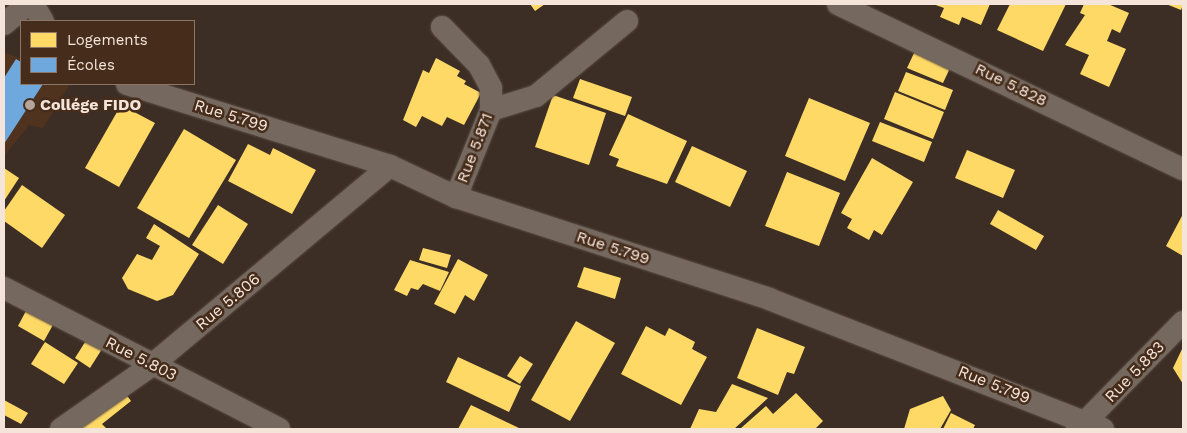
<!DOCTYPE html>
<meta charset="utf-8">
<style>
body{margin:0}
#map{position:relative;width:1187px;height:433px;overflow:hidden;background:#3c2e25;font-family:"Work Sans",sans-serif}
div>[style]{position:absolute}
.built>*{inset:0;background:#50331e}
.homes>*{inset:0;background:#ffd966}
.schools>*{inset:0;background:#6fa8dc}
.roads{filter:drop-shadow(0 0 1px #584c43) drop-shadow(0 0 1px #584c43)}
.minor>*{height:22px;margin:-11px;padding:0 11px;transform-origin:11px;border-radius:11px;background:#74685f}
.dots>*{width:14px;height:14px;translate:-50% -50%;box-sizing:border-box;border:2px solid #462d1b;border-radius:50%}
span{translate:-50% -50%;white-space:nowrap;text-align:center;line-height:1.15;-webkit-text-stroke:5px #462d1b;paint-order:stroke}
.street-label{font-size:16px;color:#f5e4d9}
.poi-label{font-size:16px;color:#f5e4d9;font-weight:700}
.left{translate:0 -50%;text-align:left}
.frame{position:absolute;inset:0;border:5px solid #f5e4d9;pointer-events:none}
.legend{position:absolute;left:20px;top:20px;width:175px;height:65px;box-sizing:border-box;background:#462d1b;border:1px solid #8c7667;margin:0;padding:6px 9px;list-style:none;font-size:15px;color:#f5e4d9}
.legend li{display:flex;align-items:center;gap:10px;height:25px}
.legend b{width:25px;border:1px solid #8c7667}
</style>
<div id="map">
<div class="built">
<div style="clip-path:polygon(4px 52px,21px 59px,21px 84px,70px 84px,43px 128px,29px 125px,4px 156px)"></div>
</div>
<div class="homes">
<div style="clip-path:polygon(530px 4px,545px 4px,535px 11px)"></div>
<div style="clip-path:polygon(933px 4px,990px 4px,981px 25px,962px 17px,959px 25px,940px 17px,944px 8px)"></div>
<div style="clip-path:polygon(1010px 4px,1066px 4px,1043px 51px,997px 30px)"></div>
<div style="clip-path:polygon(1084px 4px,1108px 4px,1129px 13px,1120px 33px,1112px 29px,1107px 41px,1126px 49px,1109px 87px,1080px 74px,1089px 55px,1065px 45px,1085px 15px,1080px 13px)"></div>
<div style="clip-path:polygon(1166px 4px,1183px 4px,1183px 5px,1181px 10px)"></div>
<div style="clip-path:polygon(915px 51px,951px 66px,943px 83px,907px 68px)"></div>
<div style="clip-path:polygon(436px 58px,460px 71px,457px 76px,466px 81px,464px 84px,481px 93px,464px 125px,447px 117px,442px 126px,422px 116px,416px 127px,403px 120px,423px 70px,429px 73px)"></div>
<div style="clip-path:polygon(906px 72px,953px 90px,945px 110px,898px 91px)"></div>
<div style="clip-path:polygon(580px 79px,632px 97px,625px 116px,573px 98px)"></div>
<div style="clip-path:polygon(895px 92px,944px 112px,933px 139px,884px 119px)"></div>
<div style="clip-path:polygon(553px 95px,606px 113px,589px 165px,535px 147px)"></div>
<div style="clip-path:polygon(809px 98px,870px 123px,845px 181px,785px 156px)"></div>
<div style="clip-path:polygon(121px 105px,155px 123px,119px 187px,85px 168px)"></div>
<div style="clip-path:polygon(628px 114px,687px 141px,667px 184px,616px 166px,619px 159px,609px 155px)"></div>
<div style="clip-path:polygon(880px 122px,932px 142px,924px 162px,872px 141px)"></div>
<div style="clip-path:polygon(184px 129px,236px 160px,189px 238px,137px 208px)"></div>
<div style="clip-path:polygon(248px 144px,270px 155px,273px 148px,316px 170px,292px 214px,228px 181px)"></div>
<div style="clip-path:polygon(692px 146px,747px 171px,730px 207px,675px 182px)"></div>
<div style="clip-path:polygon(967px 150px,1015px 170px,1003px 198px,955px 178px)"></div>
<div style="clip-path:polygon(872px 158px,913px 182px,882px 235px,874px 230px,869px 240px,847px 228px,852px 219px,841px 213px)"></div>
<div style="clip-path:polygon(4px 168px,19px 178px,4px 201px)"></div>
<div style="clip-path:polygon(787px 172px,840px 193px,819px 246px,765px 226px)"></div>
<div style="clip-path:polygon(22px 185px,65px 215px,42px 248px,4px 221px,4px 211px)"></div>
<div style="clip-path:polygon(218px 205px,248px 224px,223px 264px,192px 245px)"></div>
<div style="clip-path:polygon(998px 210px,1044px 236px,1036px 250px,990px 224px)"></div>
<div style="clip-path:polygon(1183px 214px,1183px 256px,1166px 246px)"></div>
<div style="clip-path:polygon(154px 224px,199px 254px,173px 295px,157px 301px,128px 289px,122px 278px,137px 254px,152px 260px,160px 246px,146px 238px)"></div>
<div style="clip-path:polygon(423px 248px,451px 255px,447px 268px,419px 260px)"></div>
<div style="clip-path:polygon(458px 259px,488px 275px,474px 301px,465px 295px,455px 314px,434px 304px)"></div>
<div style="clip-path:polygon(410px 260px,449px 272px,440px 291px,423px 284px,418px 290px,411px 288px,407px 296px,394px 290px)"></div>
<div style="clip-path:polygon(584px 267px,621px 278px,615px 299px,577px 287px)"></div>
<div style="clip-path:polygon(27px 309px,54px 323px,44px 341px,18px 326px)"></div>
<div style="clip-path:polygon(576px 321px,615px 343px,570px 421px,531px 400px)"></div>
<div style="clip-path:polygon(646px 326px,665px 336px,669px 328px,695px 342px,692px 349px,707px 357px,681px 405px,621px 374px)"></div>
<div style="clip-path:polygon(757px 328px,805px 347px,794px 374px,787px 372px,778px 395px,737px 378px)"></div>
<div style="clip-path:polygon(87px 339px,102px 349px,90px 368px,75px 358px)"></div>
<div style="clip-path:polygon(45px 342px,78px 363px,64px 384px,31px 364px)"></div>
<div style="clip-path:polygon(1183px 347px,1183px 384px,1173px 368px)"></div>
<div style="clip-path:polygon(520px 356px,533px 364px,520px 384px,507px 376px)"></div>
<div style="clip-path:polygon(458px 357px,521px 386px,509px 412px,446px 382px)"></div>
<div style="clip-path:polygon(732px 384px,768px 398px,734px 429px,690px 429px,699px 409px,716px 412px)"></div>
<div style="clip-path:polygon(119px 385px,131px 401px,102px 424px,107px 429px,76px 429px)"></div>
<div style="clip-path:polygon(796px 393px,823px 421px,815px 429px,740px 429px,766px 406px,773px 414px)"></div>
<div style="clip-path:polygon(943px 396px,951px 410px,940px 429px,904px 429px,910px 409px)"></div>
<div style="clip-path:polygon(4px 400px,28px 413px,21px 424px,4px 415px)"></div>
<div style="clip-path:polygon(471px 405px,521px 429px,458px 429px)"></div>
<div style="clip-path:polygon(951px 413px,975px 425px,973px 429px,943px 429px)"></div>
</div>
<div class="schools">
<div style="clip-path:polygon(16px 59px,21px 62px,21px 84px,43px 84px,4px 144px,4px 78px)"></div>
</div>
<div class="roads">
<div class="minor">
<div style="left:33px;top:4px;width:20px;rotate:60deg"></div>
<div style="left:838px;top:4px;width:382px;rotate:25.6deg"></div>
<div style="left:4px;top:24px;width:31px;rotate:-40deg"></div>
<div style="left:442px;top:27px;width:53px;rotate:45.8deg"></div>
<div style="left:479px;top:65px;width:26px;rotate:62deg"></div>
<div style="left:491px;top:88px;width:22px;rotate:90deg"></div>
<div style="left:491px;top:110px;width:94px;rotate:111.9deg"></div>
<div style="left:127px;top:84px;width:275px;rotate:17.3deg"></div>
<div style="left:390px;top:166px;width:73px;rotate:25.2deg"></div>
<div style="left:456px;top:197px;width:329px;rotate:18deg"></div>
<div style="left:769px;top:299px;width:339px;rotate:21.3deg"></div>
<div style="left:1085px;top:422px;width:11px;rotate:139deg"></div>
<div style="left:491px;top:110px;width:47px;rotate:-17.3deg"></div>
<div style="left:536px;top:96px;width:118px;rotate:-39.5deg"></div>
<div style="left:4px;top:288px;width:309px;rotate:27.1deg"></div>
<div style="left:61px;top:429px;width:111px;rotate:-35.1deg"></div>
<div style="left:152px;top:365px;width:310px;rotate:-39.9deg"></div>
<div style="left:1103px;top:429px;width:19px;rotate:-159deg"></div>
<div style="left:1085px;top:422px;width:140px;rotate:-45.6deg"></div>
</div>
</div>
<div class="dots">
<div style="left:30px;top:105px;background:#b4a49a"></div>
</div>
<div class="street-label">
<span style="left:1011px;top:85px;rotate:26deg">Rue 5.828</span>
<span style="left:231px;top:116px;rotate:17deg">Rue 5.799</span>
<span style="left:475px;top:148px;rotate:-69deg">Rue 5.871</span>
<span style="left:613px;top:248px;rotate:18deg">Rue 5.799</span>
<span style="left:228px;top:302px;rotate:-40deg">Rue 5.806</span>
<span style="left:141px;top:359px;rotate:27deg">Rue 5.803</span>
<span style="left:1135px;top:372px;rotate:-46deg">Rue 5.883</span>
<span style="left:994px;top:385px;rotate:22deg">Rue 5.799</span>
</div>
<div class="poi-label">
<span class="left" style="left:40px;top:105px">Collége FIDO</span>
</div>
<div class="frame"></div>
<ul class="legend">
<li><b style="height:14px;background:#ffd966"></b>Logements</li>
<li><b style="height:14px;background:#6fa8dc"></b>Écoles</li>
</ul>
</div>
